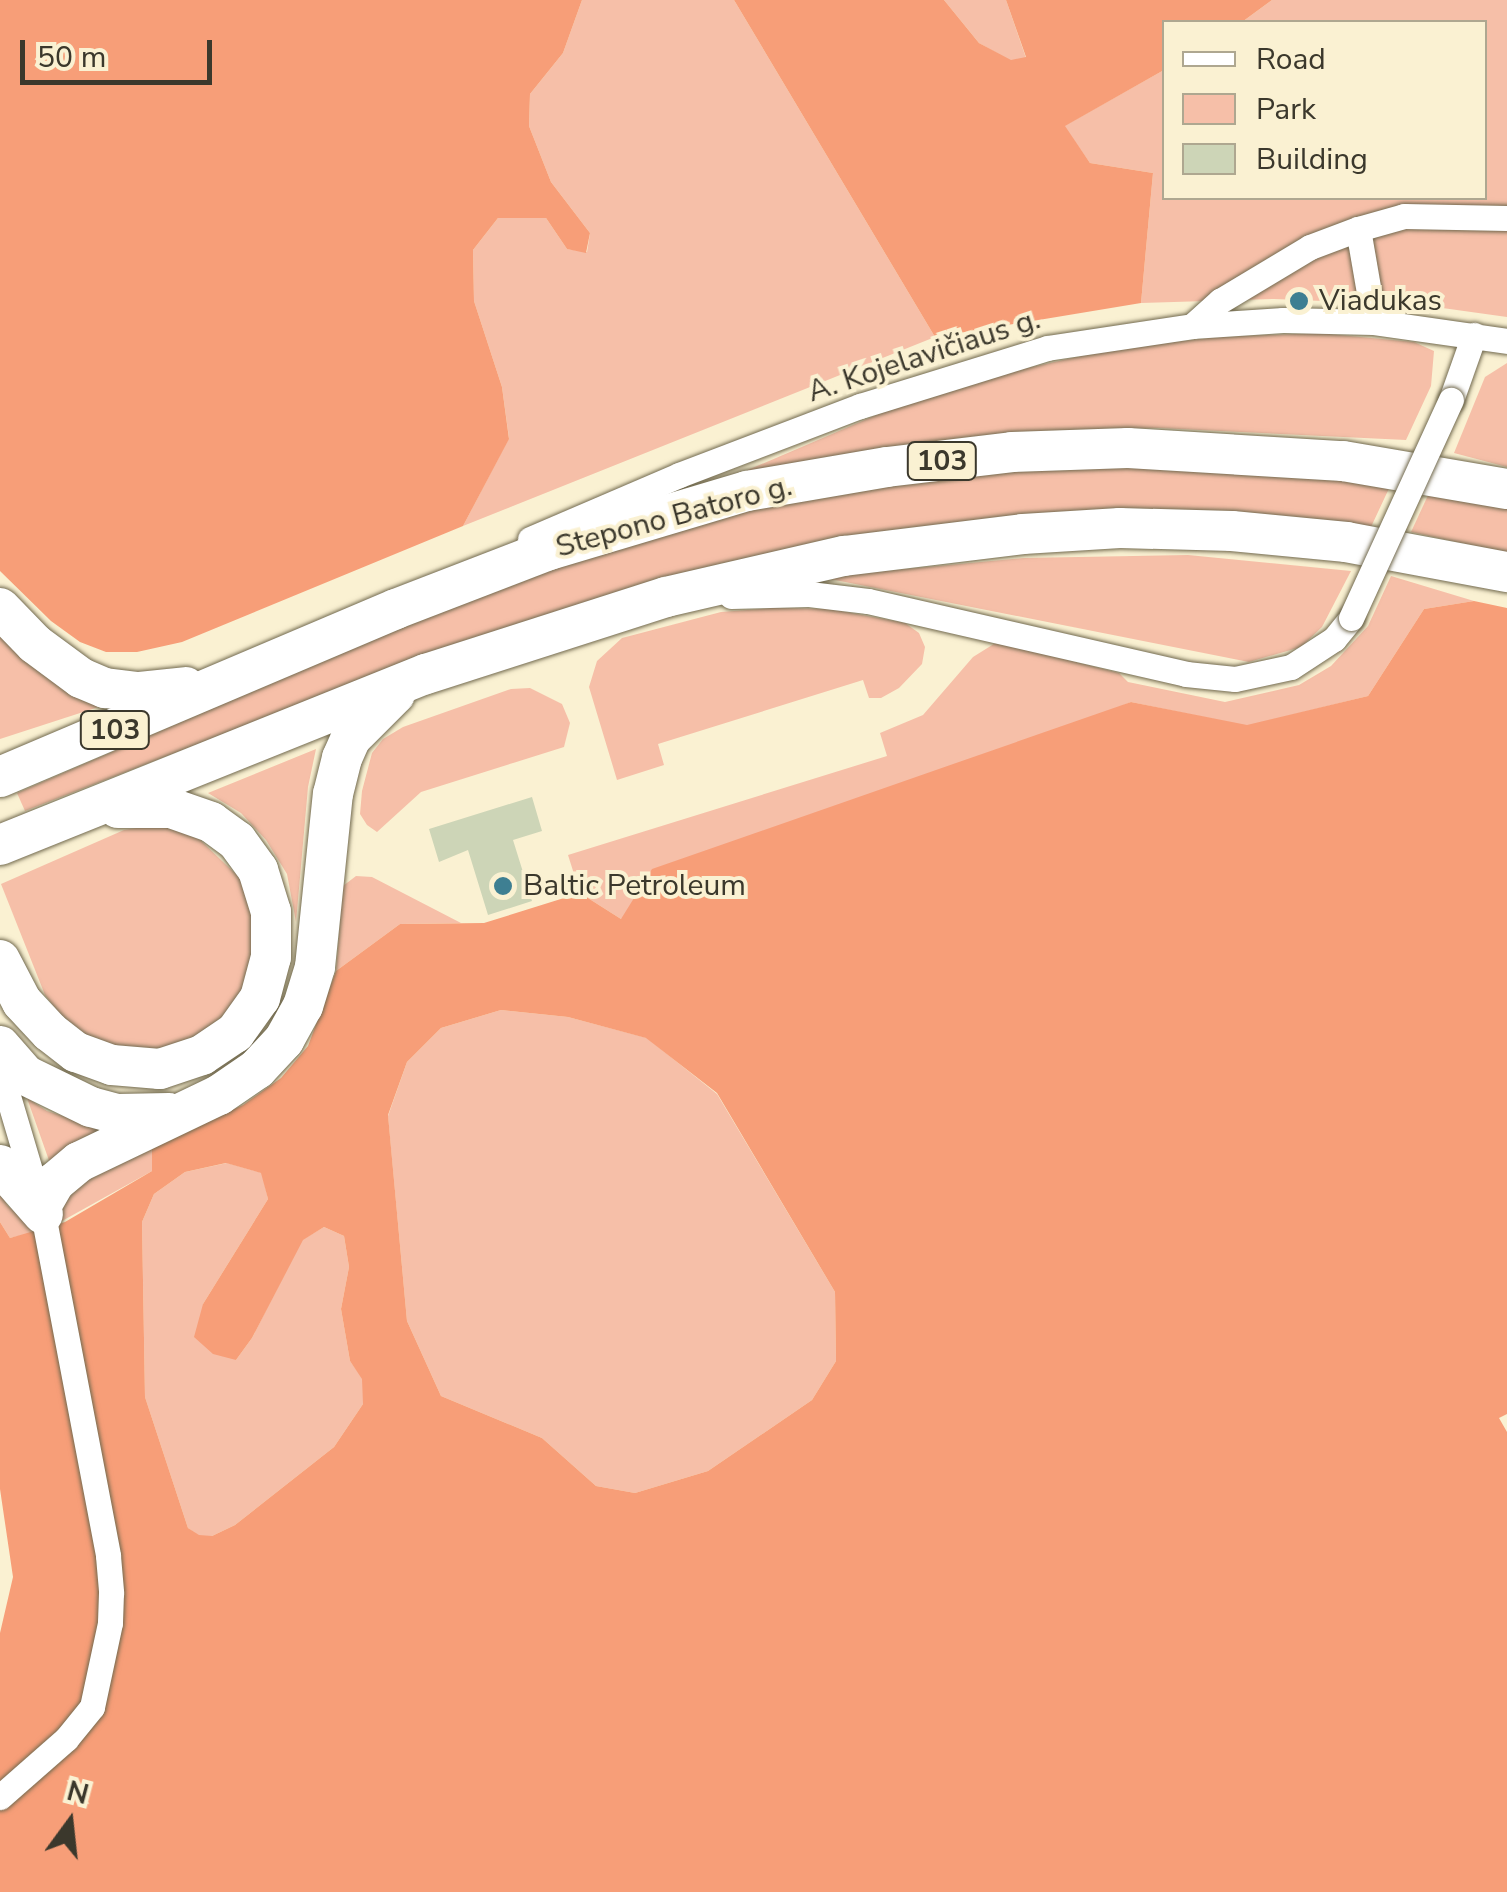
<!DOCTYPE html>
<meta charset="utf-8">
<style>
body{margin:0}
#map{position:relative;width:1507px;height:1892px;overflow:hidden;background:#faf1d2;font-family:"Nunito Sans",sans-serif}
div>[style]{position:absolute}
.green>*{inset:0;background:#f6bfa8}
.forest>*{inset:0;background:#f79e78}
.building>*{inset:0;background:#cdd5b7}
.roads{filter:drop-shadow(0 0 2px #71694e) drop-shadow(0 0 2px #71694e)}
.street>*{height:25px;margin:-12.5px;padding:0 12.5px;transform-origin:12.5px;border-radius:12.5px;background:#fff}
.primary>*{height:40px;margin:-20px;padding:0 20px;transform-origin:20px;border-radius:20px;background:#fff}
.bridges{filter:drop-shadow(0 0 2px #71694e) drop-shadow(0 0 2px #71694e)}
.street-bridge>*{height:25px;margin:-12.5px;padding:0 12.5px;transform-origin:12.5px;border-radius:12.5px;background:#fff}
.dots>*{width:28px;height:28px;translate:-50% -50%;box-sizing:border-box;border:5px solid #faf1d2;border-radius:50%}
span{translate:-50% -50%;white-space:nowrap;text-align:center;line-height:1.15;-webkit-text-stroke:8px #faf1d2;paint-order:stroke}
.shield-label span{padding:2px 8px;background:#faf1d2;border:2px solid;border-radius:8px;-webkit-text-stroke-width:0}
.shield-label{font-size:28px;color:#3b382c;font-weight:700}
.poi-label{font-size:30px;color:#3b382c}
.left{translate:0 -50%;text-align:left}
.street-label{font-size:30px;color:#3b382c}
.legend{position:absolute;left:1162px;top:20px;width:325px;height:180px;box-sizing:border-box;background:#faf1d2;border:2px solid #aea790;margin:0;padding:12px 18px;list-style:none;font-size:30px;color:#3b382c}
.legend li{display:flex;align-items:center;gap:20px;height:50px}
.legend b{width:50px;border:2px solid #aea790}
.north{position:absolute;left:20px;top:1772px;width:100px;height:100px;-webkit-text-stroke:8px #faf1d2;paint-order:stroke;rotate:15deg;font-size:28px;font-weight:700;line-height:40px;text-align:center;color:#3b382c}
.north::after{content:'';display:block;margin:auto;width:35px;height:45px;background:#3b382c;clip-path:polygon(50% 0,100% 100%,50% 72%,0 100%)}
.scale{position:absolute;left:20px;top:40px;width:192px;height:45px;box-sizing:border-box;border:5px solid #3b382c;border-top:0;padding-left:12px;font-size:30px;line-height:35px;white-space:nowrap;color:#3b382c;-webkit-text-stroke:8px #faf1d2;paint-order:stroke}
</style>
<div id="map">
<div class="green">
<div style="clip-path:polygon(582px 0,734px 0,935px 337px,463px 526px,509px 438px,502px 387px,474px 301px,473px 250px,498px 218px,546px 218px,567px 249px,587px 252px,590px 233px,551px 182px,529px 126px,530px 94px,563px 53px)"></div>
<div style="clip-path:polygon(944px 0,1006px 0,1026px 58px,1011px 61px,979px 43px)"></div>
<div style="clip-path:polygon(1272px 0,1507px 0,1507px 317px,1421px 305px,1274px 299px,1141px 303px,1153px 173px,1090px 163px,1064px 126px,1164px 70px,1164px 198px,1484px 198px,1484px 22px,1242px 22px)"></div>
<div style="clip-path:polygon(1318px 333px,1414px 342px,1434px 351px,1431px 386px,1406px 440px,1158px 428px,1024px 432px,729px 478px,888px 410px,987px 377px,1113px 349px,1218px 337px)"></div>
<div style="clip-path:polygon(1507px 363px,1507px 467px,1454px 453px,1485px 377px)"></div>
<div style="clip-path:polygon(1178px 463px,1392px 482px,1371px 527px,848px 537px,719px 564px,586px 603px,327px 694px,25px 811px,17px 793px,338px 654px,513px 583px,660px 530px,799px 498px,1056px 465px)"></div>
<div style="clip-path:polygon(1430px 491px,1507px 507px,1507px 553px,1411px 532px)"></div>
<div style="clip-path:polygon(1188px 555px,1351px 571px,1322px 627px,1301px 647px,1249px 662px,820px 577px,1024px 558px)"></div>
<div style="clip-path:polygon(1391px 576px,1474px 601px,1424px 609px,1368px 696px,1247px 726px,1131px 702px,621px 919px,580px 893px,568px 855px,887px 756px,880px 733px,923px 715px,973px 657px,997px 642px,1119px 673px,1128px 682px,1225px 702px,1299px 685px,1331px 666px,1368px 626px)"></div>
<div style="clip-path:polygon(773px 608px,830px 609px,905px 623px,919px 633px,925px 647px,922px 664px,899px 688px,881px 698px,869px 698px,863px 680px,658px 744px,664px 765px,617px 780px,589px 687px,597px 661px,622px 638px,721px 612px)"></div>
<div style="clip-path:polygon(0 620px,114px 702px,0 739px)"></div>
<div style="clip-path:polygon(530px 688px,562px 704px,570px 723px,564px 747px,421px 792px,377px 832px,367px 825px,360px 814px,362px 791px,372px 753px,383px 739px,403px 727px,511px 689px)"></div>
<div style="clip-path:polygon(316px 749px,308px 787px,296px 922px,287px 874px,266px 840px,241px 813px,208px 793px)"></div>
<div style="clip-path:polygon(167px 823px,197px 837px,244px 882px,253px 909px,255px 949px,246px 983px,228px 1012px,205px 1033px,177px 1046px,143px 1052px,99px 1043px,69px 1026px,45px 995px,1px 884px,124px 830px)"></div>
<div style="clip-path:polygon(356px 876px,372px 877px,461px 923px,400px 924px,336px 971px,343px 886px)"></div>
<div style="clip-path:polygon(501px 1010px,568px 1017px,647px 1038px,717px 1094px,835px 1292px,836px 1361px,812px 1400px,708px 1471px,635px 1493px,596px 1486px,542px 1438px,441px 1396px,407px 1321px,388px 1116px,407px 1062px,441px 1028px)"></div>
<div style="clip-path:polygon(27px 1098px,47px 1111px,111px 1131px,52px 1169px)"></div>
<div style="clip-path:polygon(152px 1147px,152px 1171px,53px 1226px,71px 1186px)"></div>
<div style="clip-path:polygon(227px 1163px,262px 1173px,268px 1199px,203px 1304px,236px 1360px,252px 1338px,302px 1240px,324px 1227px,344px 1236px,349px 1267px,341px 1309px,350px 1361px,363px 1379px,363px 1404px,334px 1447px,235px 1525px,212px 1536px,199px 1536px,188px 1528px,145px 1397px,142px 1222px,154px 1194px,185px 1172px)"></div>
<div style="clip-path:polygon(0 1191px,7px 1205px,36px 1232px,10px 1238px,0 1222px)"></div>
</div>
<div class="forest">
<div style="clip-path:polygon(0 0,582px 0,563px 53px,530px 94px,529px 126px,551px 182px,590px 233px,586px 253px,567px 249px,546px 218px,498px 218px,473px 250px,474px 301px,502px 387px,509px 439px,463px 526px,182px 642px,137px 652px,106px 652px,80px 642px,51px 621px,0 571px)"></div>
<div style="clip-path:polygon(734px 0,944px 0,979px 43px,1011px 60px,1026px 57px,1006px 0,1272px 0,1242px 22px,1164px 22px,1164px 70px,1065px 126px,1090px 163px,1153px 173px,1141px 303px,935px 337px)"></div>
<div style="clip-path:polygon(evenodd,1474px 601px,1507px 608px,1507px 1414px,1499px 1418px,1507px 1432px,1507px 1892px,0 1892px,0 1633px,13px 1577px,0 1489px,0 1222px,10px 1238px,65px 1222px,152px 1171px,152px 1147px,243px 1105px,281px 1078px,308px 1046px,336px 971px,400px 924px,484px 923px,580px 893px,621px 919px,652px 869px,1131px 702px,1247px 725px,1368px 696px,1424px 609px,1474px 601px,501px 1010px,568px 1017px,646px 1038px,717px 1093px,835px 1292px,836px 1361px,812px 1400px,708px 1471px,635px 1493px,596px 1486px,542px 1438px,441px 1396px,407px 1321px,388px 1115px,407px 1062px,441px 1028px,501px 1010px,1474px 601px,226px 1163px,261px 1173px,268px 1199px,203px 1304px,194px 1337px,213px 1354px,236px 1360px,252px 1338px,303px 1240px,324px 1227px,344px 1236px,349px 1267px,341px 1309px,350px 1361px,362px 1379px,363px 1404px,334px 1447px,235px 1525px,212px 1536px,199px 1535px,188px 1528px,145px 1397px,142px 1222px,154px 1194px,185px 1172px,226px 1163px)"></div>
</div>
<div class="building">
<div style="clip-path:polygon(532px 797px,542px 831px,513px 840px,532px 901px,488px 915px,468px 850px,439px 862px,429px 829px)"></div>
</div>
<div class="roads">
<div class="street">
<div style="left:1358px;top:229px;width:94px;rotate:80.2deg"></div>
<div style="left:1192px;top:326px;width:38px;rotate:-42deg"></div>
<div style="left:1220px;top:301px;width:105px;rotate:-31deg"></div>
<div style="left:1310px;top:247px;width:51px;rotate:-20.6deg"></div>
<div style="left:1358px;top:229px;width:48px;rotate:-15.8deg"></div>
<div style="left:1404px;top:216px;width:103px;rotate:1.1deg"></div>
<div style="left:1451px;top:400px;width:69px;rotate:-70.5deg"></div>
<div style="left:530px;top:539px;width:162px;rotate:-23.2deg"></div>
<div style="left:679px;top:475px;width:194px;rotate:-20.9deg"></div>
<div style="left:860px;top:406px;width:196px;rotate:-17.2deg"></div>
<div style="left:1047px;top:348px;width:147px;rotate:-8.6deg"></div>
<div style="left:1192px;top:326px;width:91px;rotate:-3.8deg"></div>
<div style="left:1283px;top:320px;width:91px;rotate:1.3deg"></div>
<div style="left:1374px;top:322px;width:134px;rotate:8.1deg"></div>
<div style="left:731px;top:596px;width:78px;rotate:-1.5deg"></div>
<div style="left:809px;top:594px;width:59px;rotate:6.8deg"></div>
<div style="left:868px;top:601px;width:326px;rotate:12.9deg"></div>
<div style="left:1186px;top:674px;width:49px;rotate:5.8deg"></div>
<div style="left:1235px;top:679px;width:57px;rotate:-12.1deg"></div>
<div style="left:1291px;top:667px;width:51px;rotate:-33.1deg"></div>
<div style="left:1334px;top:639px;width:27px;rotate:-51deg"></div>
<div style="left:0;top:1069px;width:151px;rotate:73.5deg"></div>
<div style="left:43px;top:1214px;width:348px;rotate:79.2deg"></div>
<div style="left:108px;top:1556px;width:37px;rotate:85deg"></div>
<div style="left:111px;top:1593px;width:30px;rotate:92deg"></div>
<div style="left:110px;top:1623px;width:86px;rotate:102.1deg"></div>
<div style="left:92px;top:1707px;width:41px;rotate:129.1deg"></div>
<div style="left:66px;top:1739px;width:88px;rotate:138.7deg"></div>
</div>
<div class="primary">
<div style="left:0;top:608px;width:50px;rotate:45.8deg"></div>
<div style="left:35px;top:644px;width:57px;rotate:36.5deg"></div>
<div style="left:81px;top:678px;width:26px;rotate:23deg"></div>
<div style="left:105px;top:688px;width:35px;rotate:7deg"></div>
<div style="left:140px;top:692px;width:46px;rotate:-6.2deg"></div>
<div style="left:0;top:777px;width:430px;rotate:-23deg"></div>
<div style="left:396px;top:609px;width:164px;rotate:-21.1deg"></div>
<div style="left:549px;top:550px;width:207px;rotate:-16.6deg"></div>
<div style="left:747px;top:491px;width:142px;rotate:-9.7deg"></div>
<div style="left:887px;top:467px;width:126px;rotate:-6.8deg"></div>
<div style="left:1012px;top:452px;width:116px;rotate:-2deg"></div>
<div style="left:1128px;top:448px;width:215px;rotate:3.5deg"></div>
<div style="left:1343px;top:461px;width:166px;rotate:9.7deg"></div>
<div style="left:0;top:845px;width:459px;rotate:-21.9deg"></div>
<div style="left:426px;top:674px;width:252px;rotate:-17.8deg"></div>
<div style="left:666px;top:597px;width:183px;rotate:-13deg"></div>
<div style="left:844px;top:556px;width:180px;rotate:-7deg"></div>
<div style="left:1023px;top:534px;width:97px;rotate:-3.5deg"></div>
<div style="left:1120px;top:528px;width:112px;rotate:1.5deg"></div>
<div style="left:1232px;top:531px;width:115px;rotate:5.5deg"></div>
<div style="left:1346px;top:542px;width:164px;rotate:10.6deg"></div>
<div style="left:0;top:960px;width:47px;rotate:62.4deg"></div>
<div style="left:22px;top:1002px;width:41px;rotate:47deg"></div>
<div style="left:50px;top:1032px;width:33px;rotate:38deg"></div>
<div style="left:76px;top:1052px;width:38px;rotate:20deg"></div>
<div style="left:112px;top:1065px;width:48px;rotate:4.8deg"></div>
<div style="left:160px;top:1069px;width:44px;rotate:-18.4deg"></div>
<div style="left:202px;top:1055px;width:40px;rotate:-34deg"></div>
<div style="left:235px;top:1033px;width:43px;rotate:-54.5deg"></div>
<div style="left:260px;top:998px;width:42px;rotate:-75deg"></div>
<div style="left:271px;top:957px;width:45px;rotate:-90deg"></div>
<div style="left:271px;top:912px;width:44px;rotate:-107.2deg"></div>
<div style="left:258px;top:870px;width:36px;rotate:-126deg"></div>
<div style="left:237px;top:841px;width:32px;rotate:-144deg"></div>
<div style="left:211px;top:822px;width:42px;rotate:-160.7deg"></div>
<div style="left:171px;top:808px;width:53px;rotate:180deg"></div>
<div style="left:0;top:1046px;width:38px;rotate:49deg"></div>
<div style="left:25px;top:1075px;width:73px;rotate:25.9deg"></div>
<div style="left:91px;top:1107px;width:28px;rotate:15deg"></div>
<div style="left:118px;top:1114px;width:51px;rotate:-1.1deg"></div>
<div style="left:0;top:1165px;width:65px;rotate:48.7deg"></div>
<div style="left:41px;top:1206px;width:28px;rotate:-60deg"></div>
<div style="left:55px;top:1182px;width:31px;rotate:-40deg"></div>
<div style="left:79px;top:1162px;width:155px;rotate:-25.6deg"></div>
<div style="left:219px;top:1095px;width:46px;rotate:-34.4deg"></div>
<div style="left:257px;top:1069px;width:40px;rotate:-47deg"></div>
<div style="left:284px;top:1040px;width:39px;rotate:-61deg"></div>
<div style="left:303px;top:1006px;width:41px;rotate:-72.9deg"></div>
<div style="left:315px;top:967px;width:174px;rotate:-84.1deg"></div>
<div style="left:333px;top:794px;width:37px;rotate:-76deg"></div>
<div style="left:342px;top:758px;width:22px;rotate:-66deg"></div>
<div style="left:351px;top:738px;width:62px;rotate:-45deg"></div>
</div>
</div>
<div class="bridges">
<div class="street-bridge">
<div style="left:1351px;top:618px;width:240px;rotate:-65.4deg"></div>
</div>
</div>
<div class="dots">
<div style="left:1299px;top:301px;background:#3e7f92"></div>
<div style="left:503px;top:886px;background:#3e7f92"></div>
</div>
<div class="shield-label">
<span style="left:942px;top:461px">103</span>
<span style="left:115px;top:730px">103</span>
</div>
<div class="poi-label">
<span class="left" style="left:1319px;top:301px">Viadukas</span>
<span class="left" style="left:523px;top:886px">Baltic Petroleum</span>
</div>
<div class="street-label">
<span style="left:924px;top:356px;rotate:-18deg">A. Kojelavičiaus g.</span>
<span style="left:674px;top:517px;rotate:-15deg">Stepono Batoro g.</span>
</div>
<ul class="legend">
<li><b style="height:12px;background:#fff"></b>Road</li>
<li><b style="height:28px;background:#f6bfa8"></b>Park</li>
<li><b style="height:28px;background:#cdd5b7"></b>Building</li>
</ul>
<div class="north">N</div>
<div class="scale">50 m</div>
</div>
